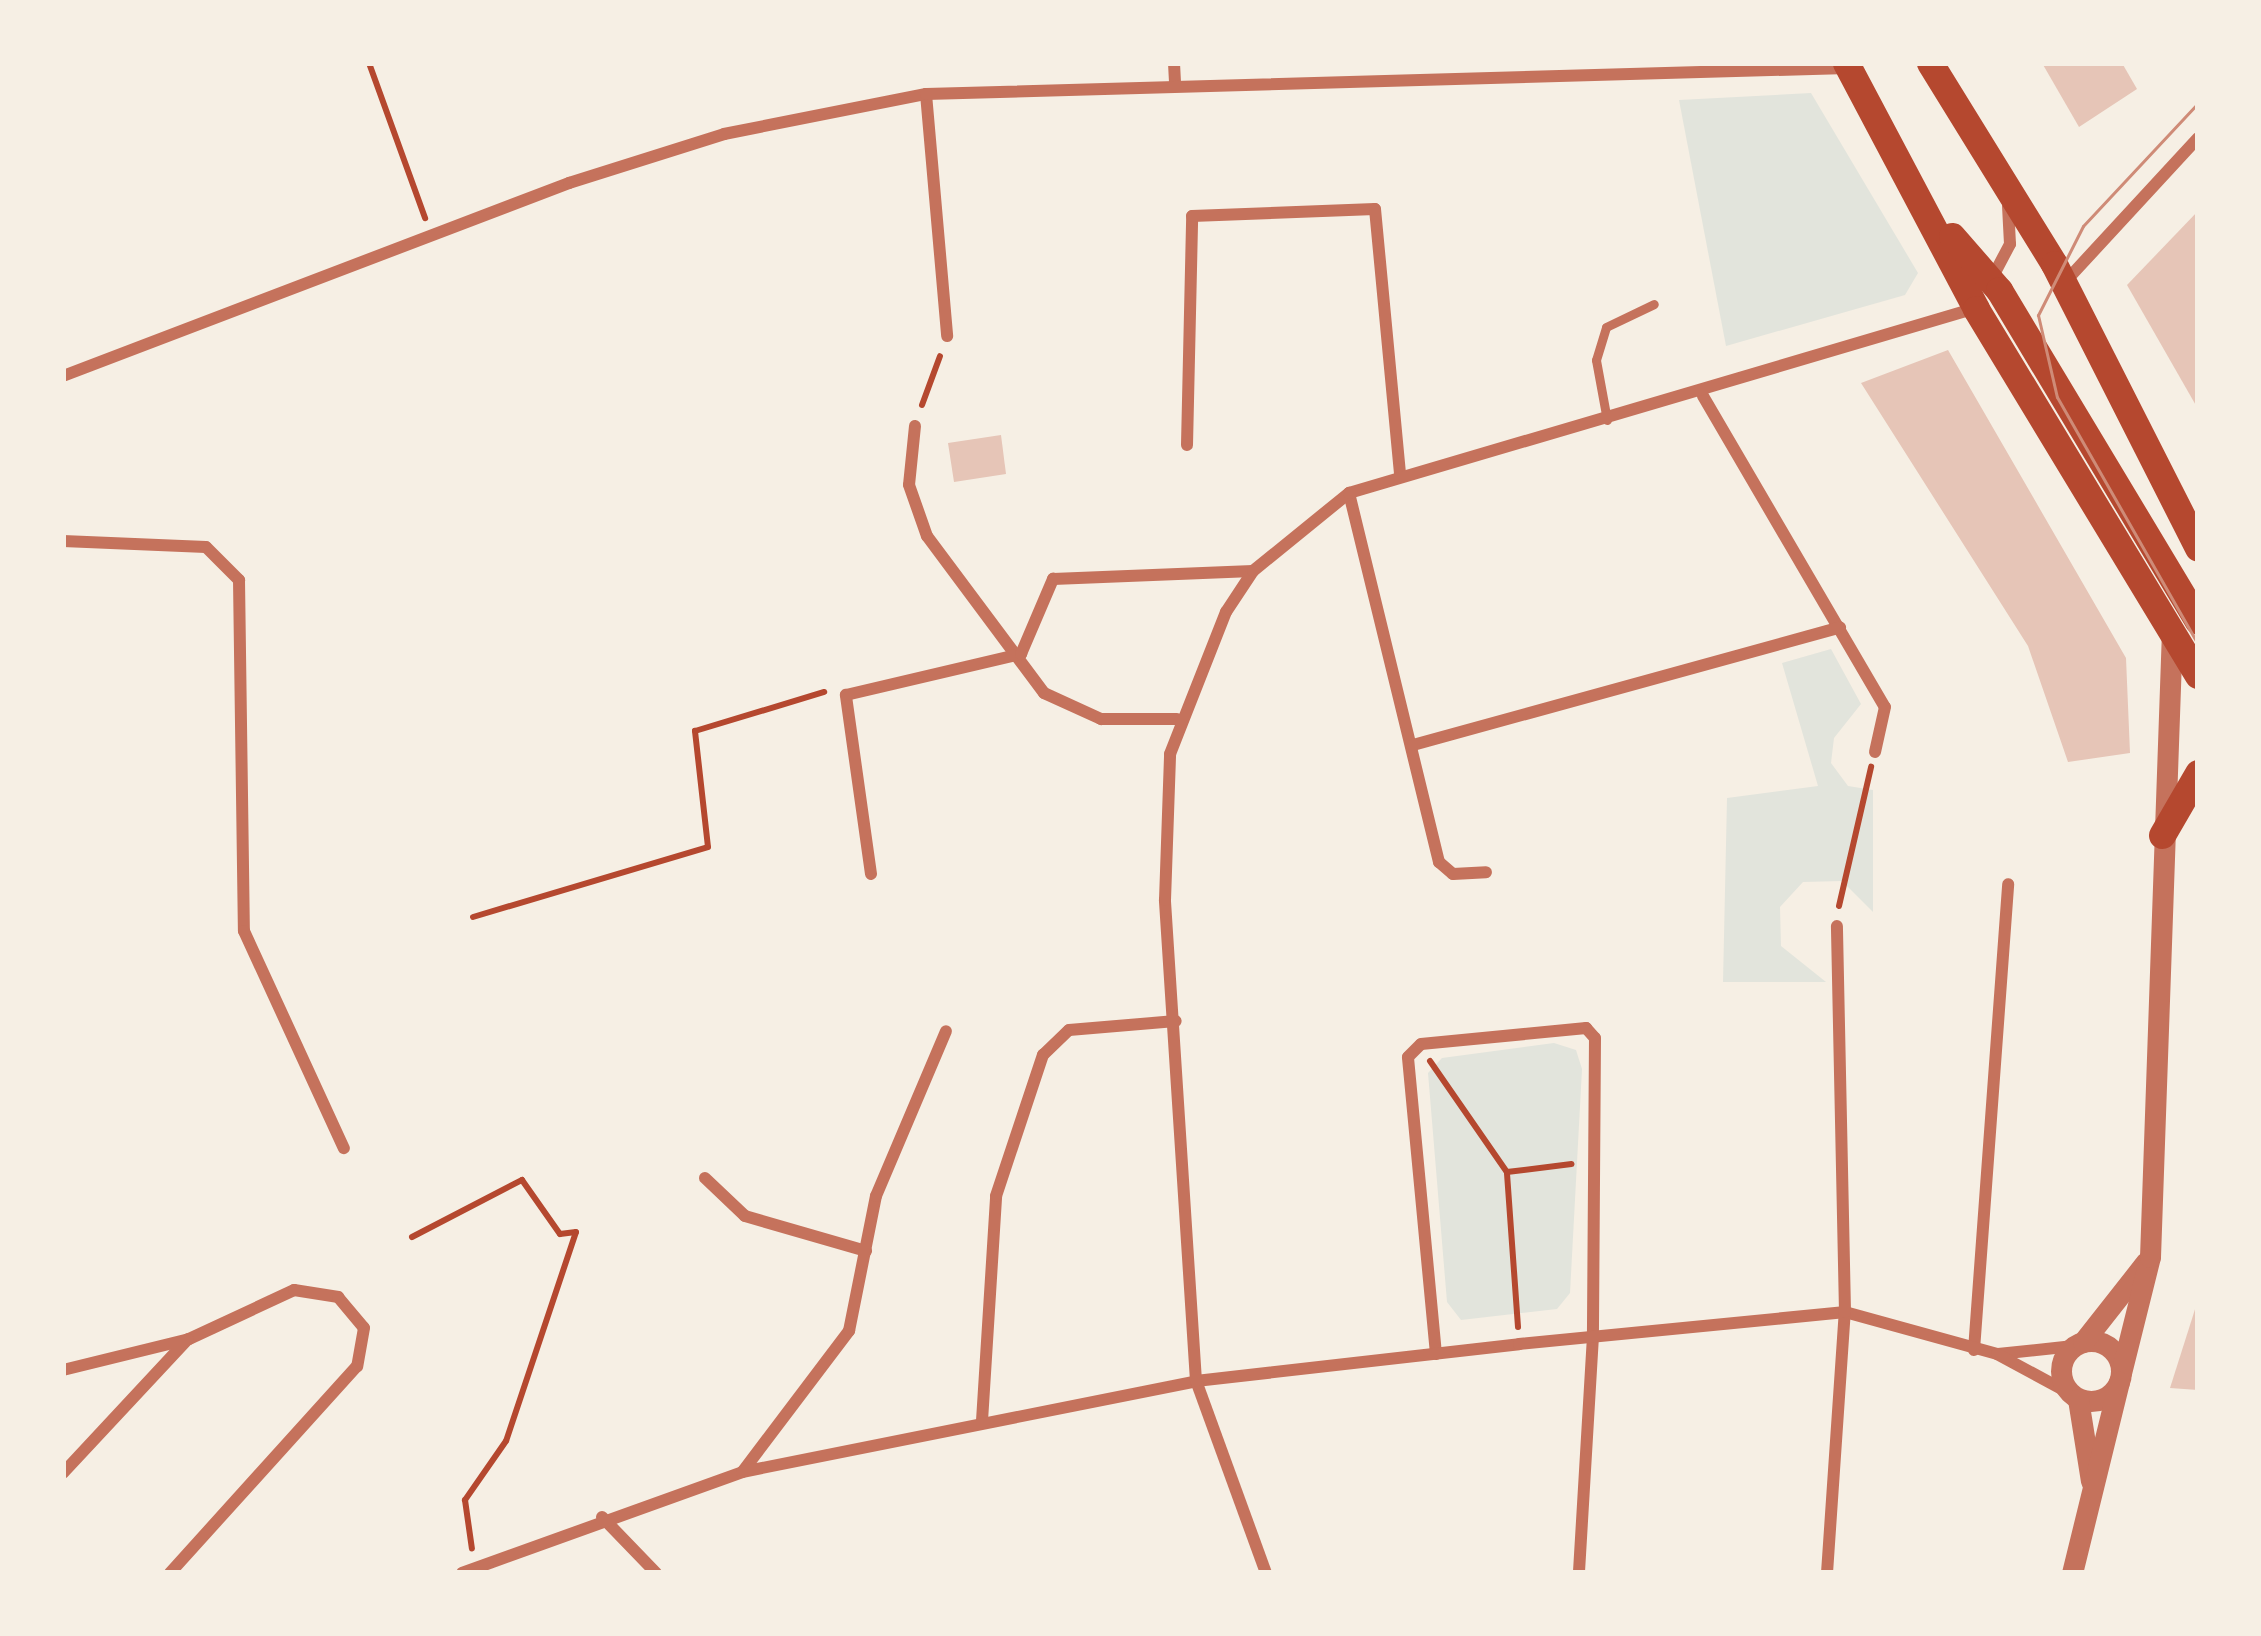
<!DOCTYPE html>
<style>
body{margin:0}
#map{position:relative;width:2261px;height:1636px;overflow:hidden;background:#f6efe4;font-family:Rubik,sans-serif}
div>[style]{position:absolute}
.green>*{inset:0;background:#e2e4dc}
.building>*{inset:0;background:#e6c5b7}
.path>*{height:6px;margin:-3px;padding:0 3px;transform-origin:3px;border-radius:3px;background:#b5482f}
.service>*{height:9px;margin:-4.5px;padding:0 4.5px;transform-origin:4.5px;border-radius:4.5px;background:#c5725c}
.minor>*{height:12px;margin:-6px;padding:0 6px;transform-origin:6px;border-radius:6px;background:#c5725c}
.tertiary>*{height:21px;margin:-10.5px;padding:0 10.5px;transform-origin:10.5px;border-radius:10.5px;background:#c5725c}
.tertiary>.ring{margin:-10.5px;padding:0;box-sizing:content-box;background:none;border:21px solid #c5725c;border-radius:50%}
.primary>*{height:27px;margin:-13.5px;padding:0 13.5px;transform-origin:13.5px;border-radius:13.5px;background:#b5482f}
.tram>*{height:3px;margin:-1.5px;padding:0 1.5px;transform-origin:1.5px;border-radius:1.5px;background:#cf8b77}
span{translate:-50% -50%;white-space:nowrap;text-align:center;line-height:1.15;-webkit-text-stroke:12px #f6efe4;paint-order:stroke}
.frame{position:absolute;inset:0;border:66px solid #f6efe4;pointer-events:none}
</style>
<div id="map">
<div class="green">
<div style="clip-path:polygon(1811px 93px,1918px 273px,1905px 295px,1726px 346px,1679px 100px)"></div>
<div style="clip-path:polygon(1831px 649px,1861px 704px,1834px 738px,1831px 763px,1848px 786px,1873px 790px,1873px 912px,1842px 881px,1803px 882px,1780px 907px,1781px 946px,1826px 982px,1723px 982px,1727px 798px,1818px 786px,1782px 663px)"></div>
<div style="clip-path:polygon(1554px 1043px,1576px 1050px,1582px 1069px,1570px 1293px,1557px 1309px,1461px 1320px,1447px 1302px,1428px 1073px,1442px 1058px)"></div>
</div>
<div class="building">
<div style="clip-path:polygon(2042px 63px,2122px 63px,2137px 89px,2079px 127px)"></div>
<div style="clip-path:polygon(2198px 211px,2198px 409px,2127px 285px)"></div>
<div style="clip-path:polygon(1948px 350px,2126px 658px,2130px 753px,2068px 762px,2028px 646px,1861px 383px)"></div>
<div style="clip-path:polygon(1001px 435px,1006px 474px,954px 482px,948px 443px)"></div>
<div style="clip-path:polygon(2197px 1303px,2198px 1390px,2170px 1388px)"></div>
</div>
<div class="path">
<div style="left:369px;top:63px;width:165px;rotate:70.1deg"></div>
<div style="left:922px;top:405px;width:52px;rotate:-69.8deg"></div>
<div style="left:1839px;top:906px;width:143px;rotate:-77deg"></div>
<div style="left:473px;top:917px;width:245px;rotate:-16.6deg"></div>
<div style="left:708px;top:847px;width:117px;rotate:-96.4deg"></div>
<div style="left:695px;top:731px;width:135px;rotate:-16.8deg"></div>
<div style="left:1430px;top:1061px;width:135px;rotate:55.3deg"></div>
<div style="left:412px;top:1237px;width:124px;rotate:-27.4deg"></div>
<div style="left:522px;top:1180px;width:66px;rotate:54.9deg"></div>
<div style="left:560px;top:1234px;width:16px;rotate:-7deg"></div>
<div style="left:576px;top:1232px;width:220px;rotate:108.5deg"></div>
<div style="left:506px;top:1441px;width:72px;rotate:124.8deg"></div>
<div style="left:465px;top:1500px;width:49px;rotate:81.9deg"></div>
<div style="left:1518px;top:1327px;width:155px;rotate:-94.1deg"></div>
<div style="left:1507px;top:1172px;width:65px;rotate:-7deg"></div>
</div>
<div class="service">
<div style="left:1607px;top:420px;width:61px;rotate:-100.4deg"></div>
<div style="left:1596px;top:360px;width:34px;rotate:-73deg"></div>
<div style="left:1606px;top:327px;width:53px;rotate:-25.6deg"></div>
</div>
<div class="minor">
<div style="left:1174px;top:63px;width:19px;rotate:87deg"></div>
<div style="left:926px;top:94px;width:243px;rotate:85deg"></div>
<div style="left:1990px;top:282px;width:43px;rotate:-62.2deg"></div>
<div style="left:2010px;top:244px;width:38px;rotate:-93deg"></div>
<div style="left:2065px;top:282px;width:196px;rotate:-47.3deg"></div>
<div style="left:63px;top:376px;width:542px;rotate:-20.88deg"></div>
<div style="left:569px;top:183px;width:163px;rotate:-17.5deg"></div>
<div style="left:724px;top:134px;width:206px;rotate:-11.2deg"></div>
<div style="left:926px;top:94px;width:922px;rotate:-1.62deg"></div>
<div style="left:1703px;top:396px;width:360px;rotate:59.7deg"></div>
<div style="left:1885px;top:707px;width:46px;rotate:102.5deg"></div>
<div style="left:915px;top:426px;width:59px;rotate:95.8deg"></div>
<div style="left:909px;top:485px;width:54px;rotate:70.6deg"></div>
<div style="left:927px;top:536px;width:196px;rotate:53.3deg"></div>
<div style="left:1044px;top:693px;width:63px;rotate:24.5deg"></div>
<div style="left:1101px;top:719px;width:76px"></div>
<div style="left:1187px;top:445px;width:229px;rotate:-88.7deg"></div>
<div style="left:1192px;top:216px;width:183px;rotate:-2.2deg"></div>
<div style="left:1375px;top:209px;width:266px;rotate:84.6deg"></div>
<div style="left:1349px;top:493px;width:380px;rotate:76.3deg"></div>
<div style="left:1439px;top:862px;width:18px;rotate:41deg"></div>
<div style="left:1453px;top:874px;width:33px;rotate:-3deg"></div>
<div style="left:63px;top:541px;width:143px;rotate:2.4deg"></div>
<div style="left:206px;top:547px;width:47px;rotate:45deg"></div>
<div style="left:239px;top:580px;width:351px;rotate:89.2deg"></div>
<div style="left:244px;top:931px;width:239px;rotate:65.3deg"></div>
<div style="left:1413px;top:745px;width:443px;rotate:-15.4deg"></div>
<div style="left:871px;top:874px;width:181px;rotate:-98deg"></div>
<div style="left:846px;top:695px;width:180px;rotate:-13.2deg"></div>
<div style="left:1021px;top:654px;width:82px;rotate:-66.9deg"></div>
<div style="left:1053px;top:579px;width:200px;rotate:-2.3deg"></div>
<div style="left:705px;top:1178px;width:55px;rotate:43.5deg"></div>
<div style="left:745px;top:1216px;width:126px;rotate:16.1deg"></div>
<div style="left:1974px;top:1350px;width:467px;rotate:-85.8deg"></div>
<div style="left:1436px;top:1354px;width:298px;rotate:-95.4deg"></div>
<div style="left:1408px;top:1057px;width:18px;rotate:-45deg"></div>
<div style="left:1421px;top:1044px;width:166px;rotate:-5.5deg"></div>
<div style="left:1586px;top:1028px;width:13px;rotate:48deg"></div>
<div style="left:1595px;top:1038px;width:298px;rotate:90.4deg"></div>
<div style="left:1593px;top:1336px;width:237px;rotate:93.4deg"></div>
<div style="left:1998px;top:1354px;width:76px;rotate:-6deg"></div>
<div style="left:63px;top:1370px;width:130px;rotate:-13.8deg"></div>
<div style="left:189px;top:1339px;width:116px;rotate:-25deg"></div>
<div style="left:294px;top:1290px;width:45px;rotate:9deg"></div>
<div style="left:338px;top:1297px;width:40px;rotate:50deg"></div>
<div style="left:364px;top:1328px;width:39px;rotate:100deg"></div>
<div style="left:357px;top:1366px;width:279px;rotate:132.1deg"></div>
<div style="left:982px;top:1421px;width:225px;rotate:-86.4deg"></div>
<div style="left:996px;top:1196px;width:149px;rotate:-71.6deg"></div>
<div style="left:1043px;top:1055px;width:36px;rotate:-44deg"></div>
<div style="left:1069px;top:1030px;width:107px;rotate:-4.8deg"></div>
<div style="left:743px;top:1471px;width:176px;rotate:-52.9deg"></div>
<div style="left:849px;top:1331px;width:138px;rotate:-78.7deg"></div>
<div style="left:876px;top:1196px;width:179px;rotate:-67deg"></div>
<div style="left:63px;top:1473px;width:183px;rotate:-47deg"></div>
<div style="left:602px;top:1517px;width:78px;rotate:46deg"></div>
<div style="left:462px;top:1573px;width:298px;rotate:-19.8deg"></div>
<div style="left:742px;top:1472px;width:463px;rotate:-11.3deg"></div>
<div style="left:1196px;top:1381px;width:325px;rotate:-6.5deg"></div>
<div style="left:1519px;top:1344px;width:328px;rotate:-5.6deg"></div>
<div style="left:1845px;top:1312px;width:158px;rotate:15.4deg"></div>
<div style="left:1997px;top:1354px;width:82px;rotate:28.4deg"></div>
<div style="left:1266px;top:1573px;width:204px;rotate:-110deg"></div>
<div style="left:1196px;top:1381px;width:482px;rotate:-93.7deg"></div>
<div style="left:1165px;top:900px;width:146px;rotate:-88deg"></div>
<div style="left:1170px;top:754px;width:153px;rotate:-68.5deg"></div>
<div style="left:1226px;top:612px;width:49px;rotate:-56.6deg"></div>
<div style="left:1253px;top:571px;width:124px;rotate:-39.1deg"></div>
<div style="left:1349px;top:493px;width:651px;rotate:-16.43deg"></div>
<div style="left:1827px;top:1573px;width:262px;rotate:-86.1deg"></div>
<div style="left:1845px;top:1312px;width:386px;rotate:-91.2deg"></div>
</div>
<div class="tertiary">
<div class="ring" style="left:2061px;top:1341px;width:39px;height:39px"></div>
<div style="left:2083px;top:1342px;width:102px;rotate:-51.8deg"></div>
<div style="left:2121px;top:1373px;width:120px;rotate:-76deg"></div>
<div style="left:2150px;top:1257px;width:627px;rotate:-87.99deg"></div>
<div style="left:2078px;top:1399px;width:83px;rotate:81deg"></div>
<div style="left:2072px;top:1573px;width:197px;rotate:-76.2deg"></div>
</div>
<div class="primary">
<div style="left:1846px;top:63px;width:278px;rotate:62.1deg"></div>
<div style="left:1976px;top:309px;width:428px;rotate:58.8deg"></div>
<div style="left:1930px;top:63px;width:236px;rotate:58.3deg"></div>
<div style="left:2054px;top:264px;width:318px;rotate:63.1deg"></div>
<div style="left:1952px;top:236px;width:72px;rotate:49deg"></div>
<div style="left:1999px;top:290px;width:386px;rotate:59deg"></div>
<div style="left:2162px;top:835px;width:72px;rotate:-59.9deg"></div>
</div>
<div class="tram">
<div style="left:2198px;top:103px;width:168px;rotate:133.1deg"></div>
<div style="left:2083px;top:226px;width:100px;rotate:116.8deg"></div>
<div style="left:2038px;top:315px;width:84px;rotate:77deg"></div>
<div style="left:2057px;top:397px;width:284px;rotate:60.3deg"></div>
</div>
<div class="frame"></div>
</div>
